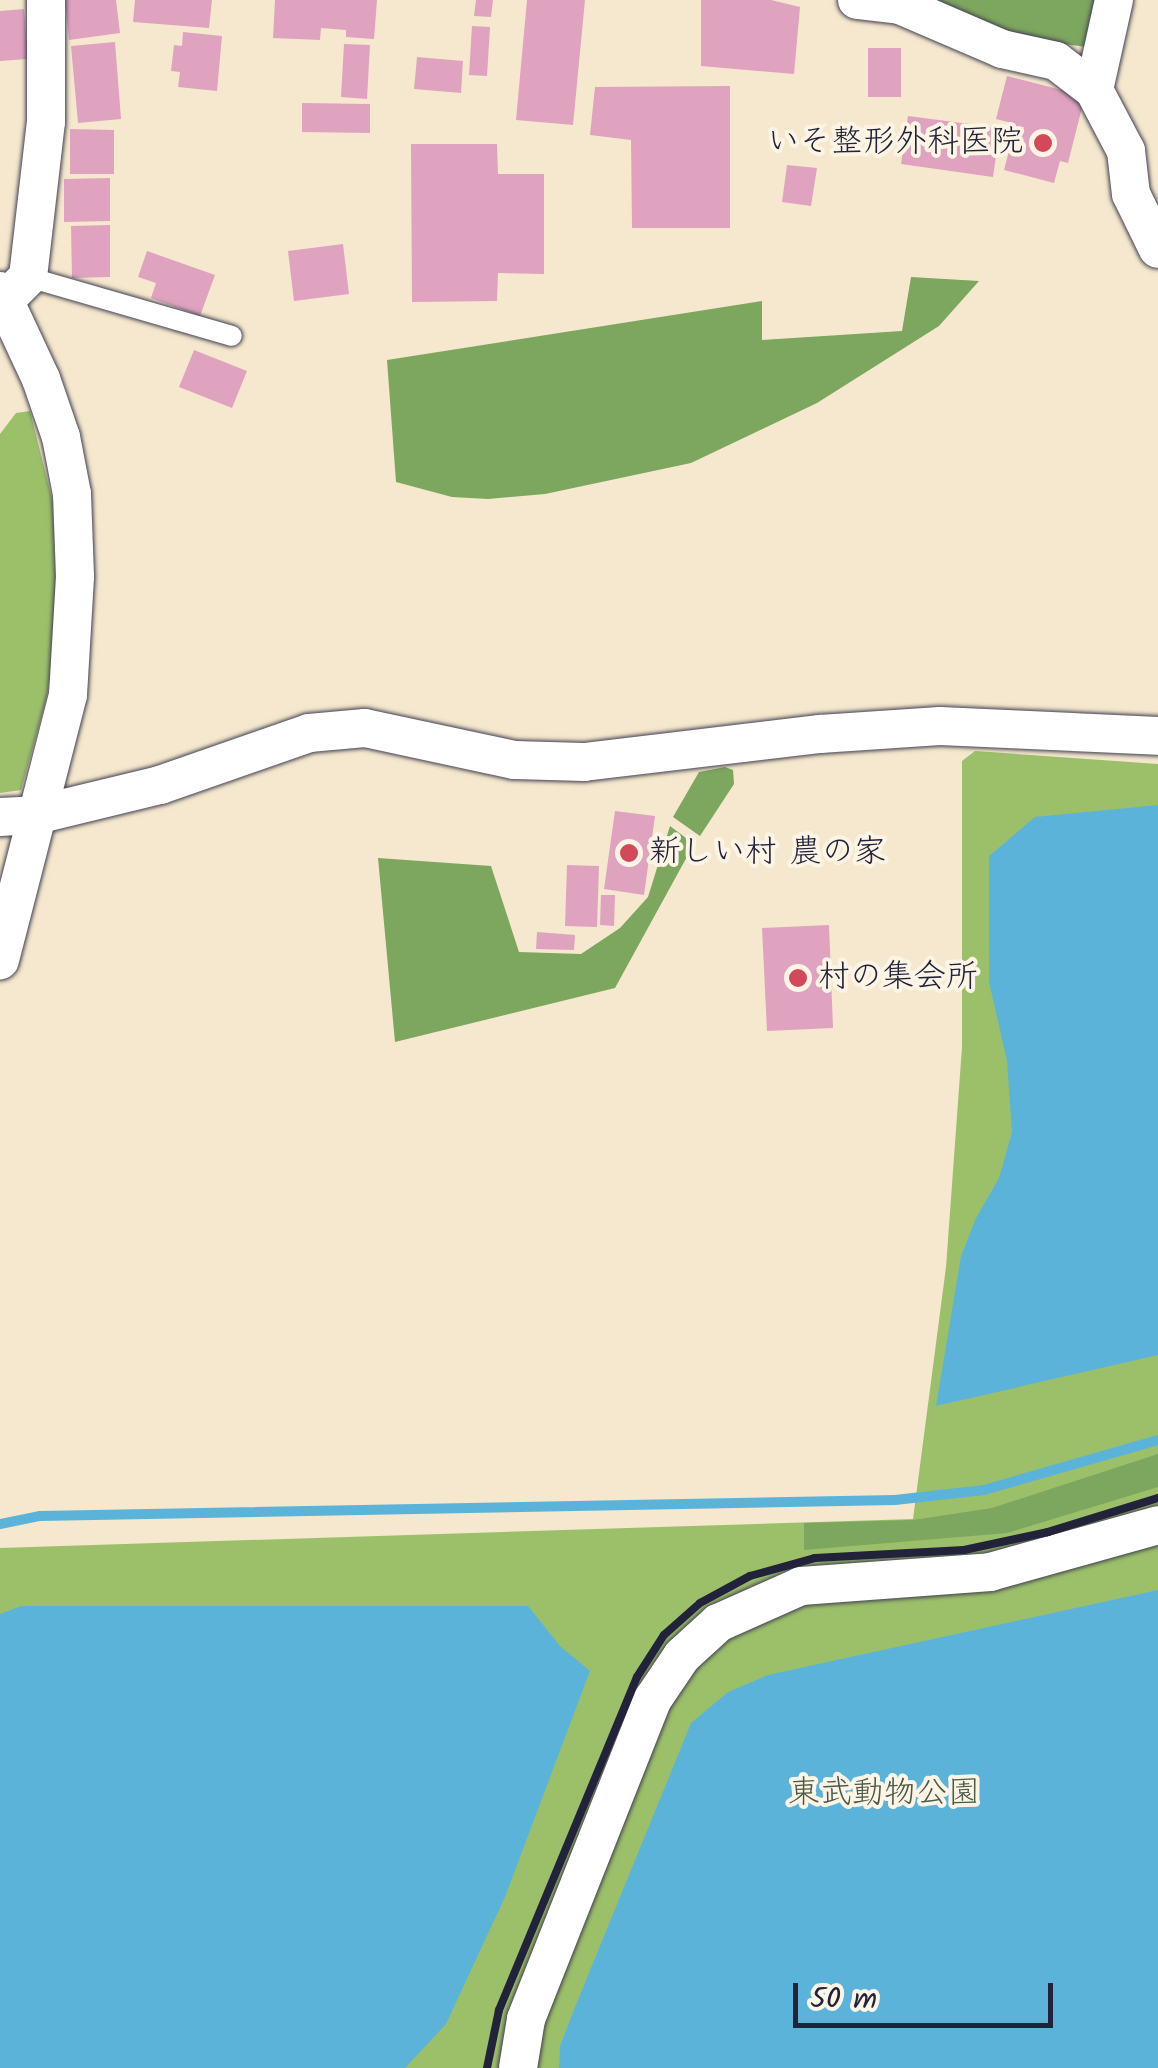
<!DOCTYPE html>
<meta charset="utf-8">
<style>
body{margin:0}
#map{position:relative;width:1158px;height:2068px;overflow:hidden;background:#f5e8ce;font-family:Kalam,"Klee One",sans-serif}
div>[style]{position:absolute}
.green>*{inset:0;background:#9cc06a}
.forest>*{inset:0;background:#7da65e}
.water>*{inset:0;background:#5cb3d9}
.stream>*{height:10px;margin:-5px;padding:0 5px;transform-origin:5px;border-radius:5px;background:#5cb3d9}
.building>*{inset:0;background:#dfa3c0}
.roads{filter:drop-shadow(0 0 2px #424051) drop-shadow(0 0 2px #424051)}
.lane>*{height:20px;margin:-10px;padding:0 10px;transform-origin:10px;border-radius:10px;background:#fff}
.street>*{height:38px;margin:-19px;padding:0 19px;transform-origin:19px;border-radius:19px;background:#fff}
.rail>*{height:8px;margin:-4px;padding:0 4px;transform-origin:4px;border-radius:4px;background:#22223b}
.dots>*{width:28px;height:28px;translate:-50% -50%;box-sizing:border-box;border:5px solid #fcf5e5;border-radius:50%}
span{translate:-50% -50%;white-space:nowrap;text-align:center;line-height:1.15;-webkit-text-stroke:8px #fcf5e5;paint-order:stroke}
.poi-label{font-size:32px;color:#22223b}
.right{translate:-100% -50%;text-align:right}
.left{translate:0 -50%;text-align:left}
.park-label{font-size:32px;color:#4d594b}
.scale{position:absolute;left:793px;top:1983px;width:260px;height:45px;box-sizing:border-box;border:5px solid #22223b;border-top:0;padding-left:12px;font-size:30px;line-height:35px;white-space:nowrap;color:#22223b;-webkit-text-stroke:8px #fcf5e5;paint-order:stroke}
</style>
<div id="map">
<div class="green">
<div style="clip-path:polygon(30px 411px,53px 503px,57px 635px,47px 696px,21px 790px,0 793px,0 434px,16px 413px)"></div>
<div style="clip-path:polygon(975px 751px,1158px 764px,1158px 2068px,0 2068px,0 1548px,913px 1519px,946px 1267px,962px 1047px,962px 761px)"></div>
</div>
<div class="forest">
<div style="clip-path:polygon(915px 0,1100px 0,1087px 47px,995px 35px)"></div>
<div style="clip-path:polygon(911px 277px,979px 281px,939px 326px,817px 403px,691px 463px,545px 494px,488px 499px,452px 497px,396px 482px,387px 360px,762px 301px,762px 340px,902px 331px)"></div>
<div style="clip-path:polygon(725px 767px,733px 770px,734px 784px,700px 836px,673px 817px,699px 772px)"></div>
<div style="clip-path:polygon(670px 826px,694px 844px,615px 988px,395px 1042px,378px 858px,491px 866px,519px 952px,581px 954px,620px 928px,648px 897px)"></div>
<div style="clip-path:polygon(1158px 1454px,1158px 1487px,1007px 1533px,804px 1550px,804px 1523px,913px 1520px,992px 1508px)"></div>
</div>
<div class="water">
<div style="clip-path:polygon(1158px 805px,1158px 1355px,936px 1406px,961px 1256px,976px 1218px,999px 1178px,1012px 1132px,1007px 1061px,989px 982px,989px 856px,1035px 817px)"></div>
<div style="clip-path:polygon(1158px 1590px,1158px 2068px,559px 2068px,560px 2046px,573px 2012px,691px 1723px,728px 1692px,768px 1675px)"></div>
<div style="clip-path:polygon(21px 1606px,528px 1606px,560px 1646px,590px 1671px,505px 1897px,446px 2024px,405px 2068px,0 2068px,0 1614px)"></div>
</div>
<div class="stream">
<div style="left:0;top:1524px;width:41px;rotate:-11.3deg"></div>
<div style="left:40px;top:1516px;width:855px;rotate:-1.07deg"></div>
<div style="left:895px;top:1500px;width:90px;rotate:-6.4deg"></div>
<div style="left:984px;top:1490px;width:181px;rotate:-16deg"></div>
</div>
<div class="building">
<div style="clip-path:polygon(65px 0,116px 0,120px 33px,69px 40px)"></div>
<div style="clip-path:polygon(135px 0,212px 0,209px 28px,133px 22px)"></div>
<div style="clip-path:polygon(275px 0,377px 0,374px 39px,346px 37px,346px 30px,321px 28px,320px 40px,273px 38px)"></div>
<div style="clip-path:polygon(476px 0,493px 0,491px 17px,474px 16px)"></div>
<div style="clip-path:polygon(527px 0,585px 0,573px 125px,516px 120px)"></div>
<div style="clip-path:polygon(701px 0,771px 0,800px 7px,794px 74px,701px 66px)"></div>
<div style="clip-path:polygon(24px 9px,28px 59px,0 61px,0 11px)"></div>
<div style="clip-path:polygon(472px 26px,490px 27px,487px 76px,469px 75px)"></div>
<div style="clip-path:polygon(183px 32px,222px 36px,217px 91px,178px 87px,180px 72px,171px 71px,174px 45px,182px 46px)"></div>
<div style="clip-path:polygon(115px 42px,121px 119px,78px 123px,71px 46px)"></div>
<div style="clip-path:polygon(344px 44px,370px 45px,367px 99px,341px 97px)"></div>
<div style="clip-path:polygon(868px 48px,901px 48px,901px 97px,868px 97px)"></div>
<div style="clip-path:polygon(417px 57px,463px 61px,461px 93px,414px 89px)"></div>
<div style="clip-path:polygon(1007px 76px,1085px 96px,1068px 163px,1060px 161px,1054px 183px,1004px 170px,1016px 124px,996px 119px)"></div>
<div style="clip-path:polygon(730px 86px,730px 228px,632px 228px,631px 140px,590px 135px,595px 87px)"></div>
<div style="clip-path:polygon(302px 103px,370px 104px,370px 133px,302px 132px)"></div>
<div style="clip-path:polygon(908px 116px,1000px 128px,993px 177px,901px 164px)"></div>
<div style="clip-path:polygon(70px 129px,114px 130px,114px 174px,70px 174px)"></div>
<div style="clip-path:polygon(411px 144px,497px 144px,498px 174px,544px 174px,544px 274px,498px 273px,497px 301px,412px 302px)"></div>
<div style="clip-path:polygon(787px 165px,817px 168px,811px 206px,782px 202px)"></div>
<div style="clip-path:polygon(110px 178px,110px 221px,64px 222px,64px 179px)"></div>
<div style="clip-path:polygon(110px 225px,110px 277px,72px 278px,71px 226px)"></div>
<div style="clip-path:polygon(343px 244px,349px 294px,294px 301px,288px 251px)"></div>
<div style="clip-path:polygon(147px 251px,215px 275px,200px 316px,151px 298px,156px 283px,138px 277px)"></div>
<div style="clip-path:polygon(194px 350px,247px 371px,232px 408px,179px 387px)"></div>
<div style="clip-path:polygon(615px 811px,655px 816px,644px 895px,604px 889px)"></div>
<div style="clip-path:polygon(567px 865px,599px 866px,597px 927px,565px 926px)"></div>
<div style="clip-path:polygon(601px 895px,615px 895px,614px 926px,600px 925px)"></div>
<div style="clip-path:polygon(829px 925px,833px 1028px,767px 1031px,762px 928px)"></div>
<div style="clip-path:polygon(537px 932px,575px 935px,574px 950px,536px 949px)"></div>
</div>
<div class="roads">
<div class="lane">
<div style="left:28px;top:277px;width:212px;rotate:16.1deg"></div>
</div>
<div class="street">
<div style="left:857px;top:0;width:43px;rotate:6.6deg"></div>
<div style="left:900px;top:5px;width:111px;rotate:23.3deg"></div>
<div style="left:1002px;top:49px;width:55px;rotate:12.5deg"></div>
<div style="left:1056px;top:61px;width:48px;rotate:37.3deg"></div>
<div style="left:1094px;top:90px;width:69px;rotate:62.3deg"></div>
<div style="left:1126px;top:151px;width:43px;rotate:83.4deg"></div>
<div style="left:1131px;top:194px;width:61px;rotate:63.9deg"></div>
<div style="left:1094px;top:90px;width:92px;rotate:-77.5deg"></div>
<div style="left:0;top:291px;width:97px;rotate:65deg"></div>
<div style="left:41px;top:379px;width:61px;rotate:71deg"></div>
<div style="left:61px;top:437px;width:58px;rotate:79.1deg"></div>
<div style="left:72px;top:494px;width:83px;rotate:87.9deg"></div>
<div style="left:75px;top:577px;width:118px;rotate:93.4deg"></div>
<div style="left:68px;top:695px;width:274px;rotate:104.4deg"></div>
<div style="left:0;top:305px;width:40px;rotate:-45deg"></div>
<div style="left:28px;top:277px;width:156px;rotate:-83.4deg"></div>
<div style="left:46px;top:122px;width:122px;rotate:-90deg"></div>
<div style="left:0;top:817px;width:36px;rotate:-3deg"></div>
<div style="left:36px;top:815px;width:128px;rotate:-13.6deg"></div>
<div style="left:160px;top:785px;width:158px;rotate:-19.2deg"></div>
<div style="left:309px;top:733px;width:56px;rotate:-5.1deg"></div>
<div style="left:365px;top:728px;width:152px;rotate:12.1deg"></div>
<div style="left:514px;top:760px;width:70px;rotate:1.6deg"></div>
<div style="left:584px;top:762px;width:238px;rotate:-6.8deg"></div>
<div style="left:820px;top:734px;width:120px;rotate:-3.8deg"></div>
<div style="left:940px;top:726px;width:218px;rotate:2.6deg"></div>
<div style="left:518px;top:2068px;width:50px;rotate:-80.7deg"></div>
<div style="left:526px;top:2019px;width:344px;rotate:-68.4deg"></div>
<div style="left:653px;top:1699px;width:52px;rotate:-56deg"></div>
<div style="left:682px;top:1656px;width:49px;rotate:-42.5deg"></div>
<div style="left:718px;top:1623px;width:91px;rotate:-24deg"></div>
<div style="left:801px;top:1586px;width:190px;rotate:-4.2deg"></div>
<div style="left:990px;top:1572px;width:174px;rotate:-15.6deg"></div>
</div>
</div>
<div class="rail">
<div style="left:487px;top:2068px;width:59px;rotate:-78.3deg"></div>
<div style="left:499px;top:2010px;width:360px;rotate:-67.5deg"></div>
<div style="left:637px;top:1677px;width:50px;rotate:-57.3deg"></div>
<div style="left:664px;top:1635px;width:48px;rotate:-41.6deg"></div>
<div style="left:700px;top:1603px;width:57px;rotate:-28.4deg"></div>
<div style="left:750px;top:1576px;width:67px;rotate:-15.5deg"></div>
<div style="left:815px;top:1558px;width:149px;rotate:-3.1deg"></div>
<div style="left:964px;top:1550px;width:86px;rotate:-12.1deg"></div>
<div style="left:1048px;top:1532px;width:115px;rotate:-17.2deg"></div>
</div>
<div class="dots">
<div style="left:1043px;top:143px;background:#d1495b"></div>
<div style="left:629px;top:853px;background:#d1495b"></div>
<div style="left:798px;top:978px;background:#d1495b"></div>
</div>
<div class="poi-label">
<span class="right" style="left:1023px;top:143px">いそ整形外科医院</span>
<span class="left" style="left:649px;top:853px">新しい村 農の家</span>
<span class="left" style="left:818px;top:978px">村の集会所</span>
</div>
<div class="park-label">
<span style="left:884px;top:1794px">東武動物公園</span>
</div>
<div class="scale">50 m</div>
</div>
